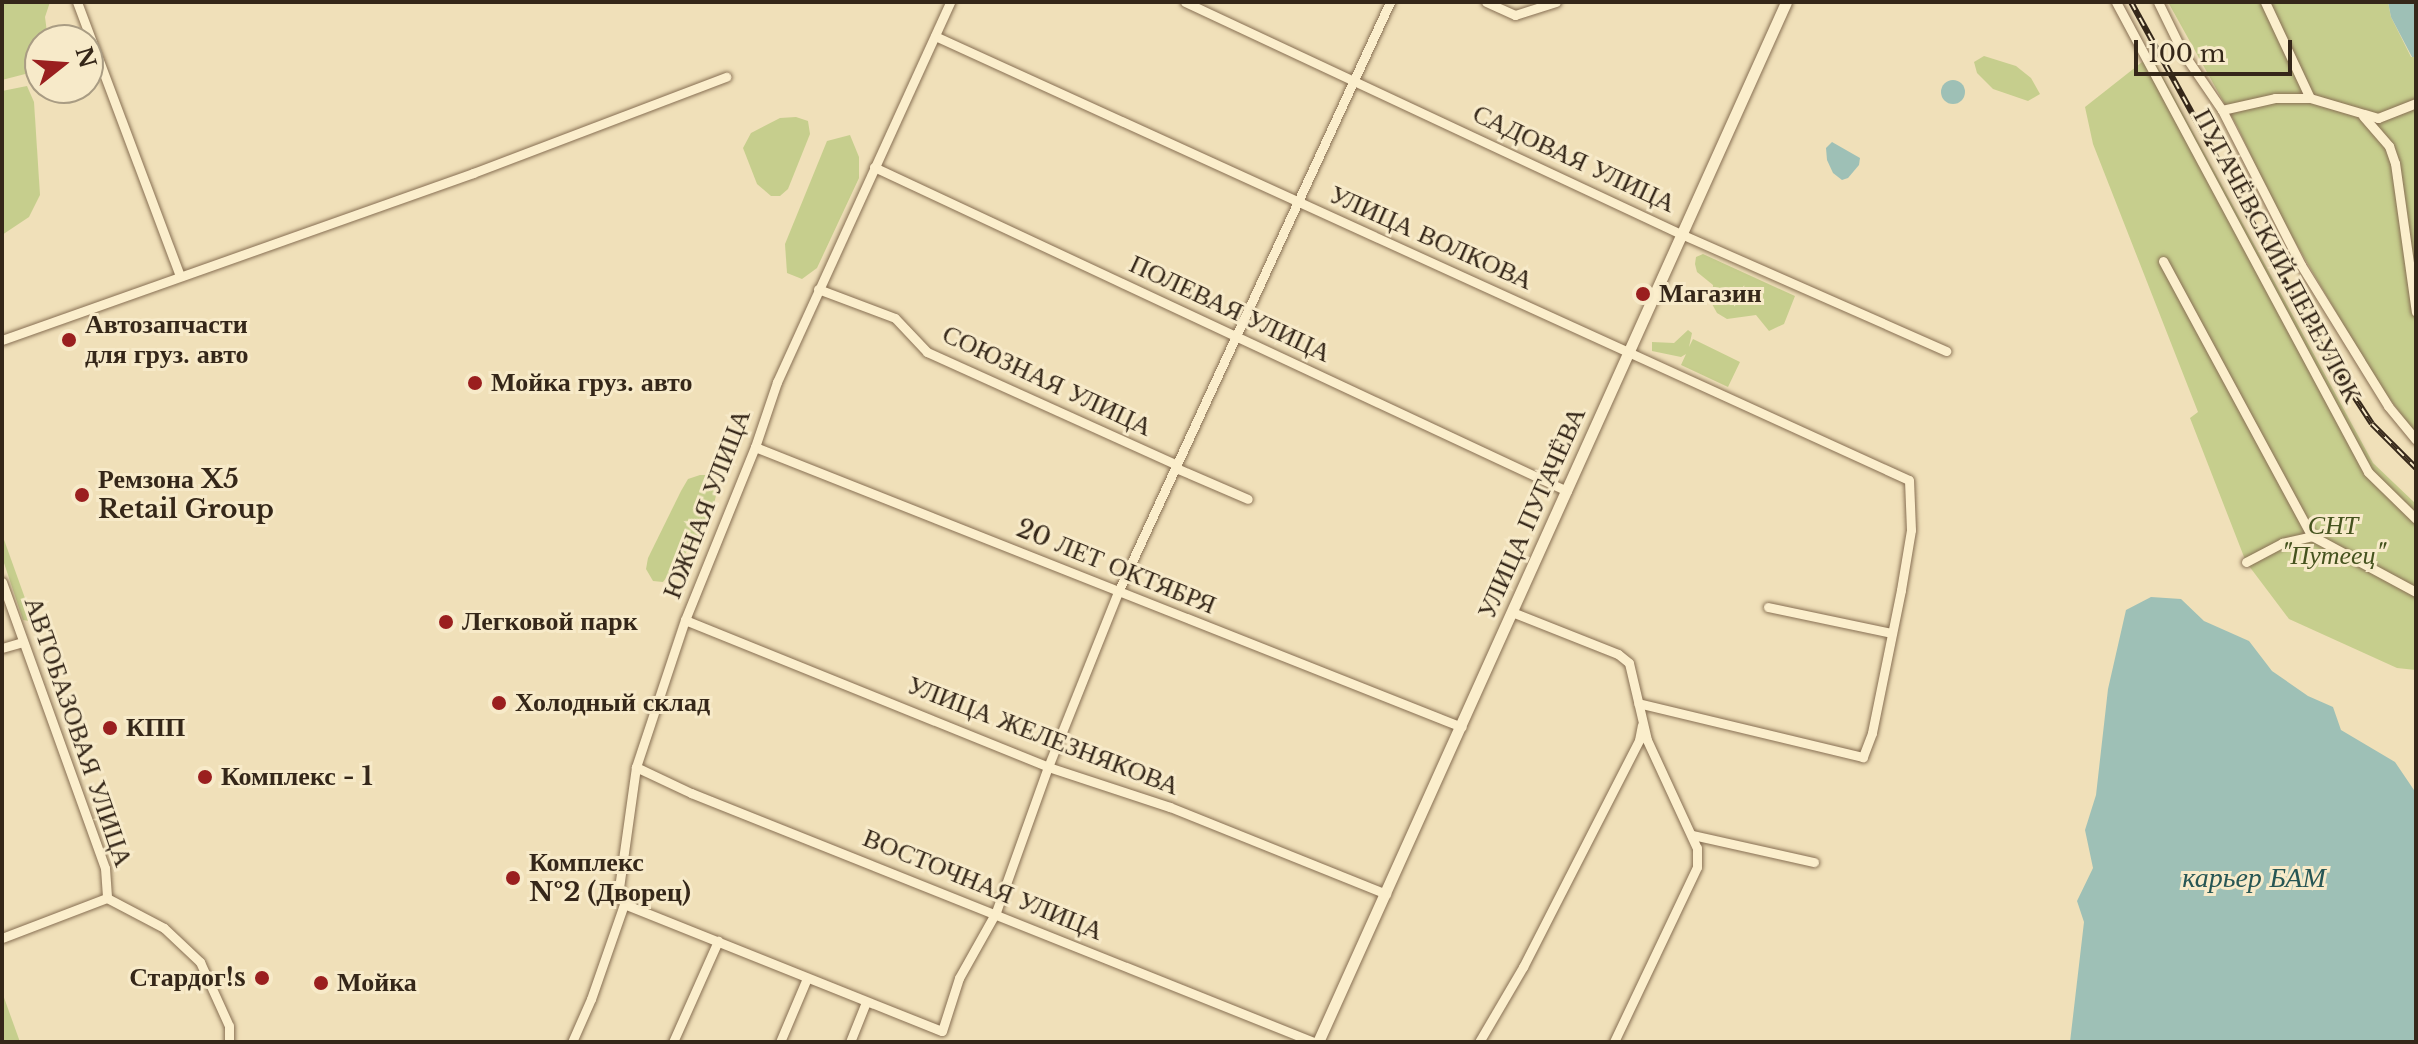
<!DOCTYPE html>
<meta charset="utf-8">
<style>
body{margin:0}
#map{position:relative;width:2418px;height:1044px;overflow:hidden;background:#f0e0b9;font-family:"Libre Baskerville",serif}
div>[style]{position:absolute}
.green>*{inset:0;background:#c6ce8d}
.water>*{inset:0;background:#9ec0b6}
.round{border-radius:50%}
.roads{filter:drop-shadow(0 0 2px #876f53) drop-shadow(0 0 2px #876f53)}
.minor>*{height:9px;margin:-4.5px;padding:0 4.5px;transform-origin:4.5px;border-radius:4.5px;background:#fbeecc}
.tertiary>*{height:11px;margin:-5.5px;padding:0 5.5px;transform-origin:5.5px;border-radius:5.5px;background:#fbeecc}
.rail>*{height:6px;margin-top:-3px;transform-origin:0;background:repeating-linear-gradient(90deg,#f7eac9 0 9px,#352719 0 18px);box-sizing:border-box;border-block:2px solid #352719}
.dots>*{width:22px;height:22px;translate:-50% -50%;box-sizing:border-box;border:4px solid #f7eac9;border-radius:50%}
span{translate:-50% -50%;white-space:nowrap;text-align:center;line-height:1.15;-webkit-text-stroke:6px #f7eac9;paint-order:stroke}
.street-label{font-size:26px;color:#352719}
.poi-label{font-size:26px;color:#352719;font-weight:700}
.left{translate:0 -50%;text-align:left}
.right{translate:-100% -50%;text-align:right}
.park-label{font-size:26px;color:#45531e;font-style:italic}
.water-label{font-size:28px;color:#275654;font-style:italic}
.frame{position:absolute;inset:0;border:4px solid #352719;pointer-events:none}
.north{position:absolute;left:24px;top:24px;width:80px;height:80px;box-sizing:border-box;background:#f7eac9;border:2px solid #a99c83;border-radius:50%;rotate:73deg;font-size:22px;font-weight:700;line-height:32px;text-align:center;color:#352719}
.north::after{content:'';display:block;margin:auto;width:28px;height:36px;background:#9a1f1f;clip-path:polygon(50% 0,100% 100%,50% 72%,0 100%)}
.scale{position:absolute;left:2134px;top:40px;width:158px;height:36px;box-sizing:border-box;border:4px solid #352719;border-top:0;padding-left:10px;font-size:24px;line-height:28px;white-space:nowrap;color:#352719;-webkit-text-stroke:6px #f7eac9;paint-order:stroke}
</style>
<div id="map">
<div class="green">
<div style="clip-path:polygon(2px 2px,50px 2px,45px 17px,48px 40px,40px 40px,40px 64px,29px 73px,2px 80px)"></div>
<div style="clip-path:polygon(2168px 2px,2388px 2px,2391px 17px,2411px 57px,2416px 57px,2416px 434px,2377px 382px,2278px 213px,2238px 128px)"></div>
<div style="clip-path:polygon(2151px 55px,2373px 463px,2416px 504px,2416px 670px,2397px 668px,2289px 619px,2246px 562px,2190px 418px,2198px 412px,2093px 144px,2085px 107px)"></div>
<div style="clip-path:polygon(1984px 56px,2016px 66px,2031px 78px,2040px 94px,2028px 101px,1993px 89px,1977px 73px,1974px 62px)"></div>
<div style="clip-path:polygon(27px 86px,34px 102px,40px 195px,29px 217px,2px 235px,2px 91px)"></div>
<div style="clip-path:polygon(796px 117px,808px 121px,810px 134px,788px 189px,780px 196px,771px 196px,757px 184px,743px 148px,751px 133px,780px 118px)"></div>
<div style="clip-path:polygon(850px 135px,859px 157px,859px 178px,817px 268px,802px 279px,787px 273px,785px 244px,827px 141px)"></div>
<div style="clip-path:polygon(1703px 254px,1795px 296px,1784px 324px,1769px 331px,1756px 315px,1727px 319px,1717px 313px,1712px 304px,1713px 285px,1697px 272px,1695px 264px,1696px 257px)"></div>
<div style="clip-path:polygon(1688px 330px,1692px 333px,1689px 347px,1693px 339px,1740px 362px,1728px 387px,1681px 365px,1686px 354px,1681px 357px,1652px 351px,1652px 342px,1674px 343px)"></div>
<div style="clip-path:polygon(700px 475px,711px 475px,718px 488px,709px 523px,663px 582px,653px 581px,646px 569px,648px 558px,681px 491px,688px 479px)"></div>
<div style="clip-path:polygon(2px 534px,31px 615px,29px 621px,23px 620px,2px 557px)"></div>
<div style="clip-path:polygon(2px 992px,20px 1042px,2px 1042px)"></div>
</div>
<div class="water">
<div style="clip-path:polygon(2388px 2px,2416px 2px,2416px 57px,2412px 57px,2391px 17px)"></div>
<div class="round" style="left:1941px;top:80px;width:24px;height:24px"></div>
<div style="clip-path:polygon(1832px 142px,1860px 158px,1859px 165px,1848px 178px,1842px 180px,1833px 173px,1827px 160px,1826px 148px)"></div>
<div style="clip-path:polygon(2151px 597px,2181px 599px,2204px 621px,2249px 641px,2272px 671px,2308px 696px,2333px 707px,2341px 730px,2395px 762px,2416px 793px,2416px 1042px,2070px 1042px,2084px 922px,2077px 901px,2093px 868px,2085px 830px,2096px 795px,2108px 689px,2126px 610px)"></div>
</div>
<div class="roads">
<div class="minor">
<div style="left:77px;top:2px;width:290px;rotate:69.4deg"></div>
<div style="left:1185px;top:2px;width:548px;rotate:25.07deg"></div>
<div style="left:1681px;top:234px;width:290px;rotate:23.8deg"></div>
<div style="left:1486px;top:2px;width:32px;rotate:24deg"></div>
<div style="left:1515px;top:15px;width:43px;rotate:-17.6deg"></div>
<div style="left:2116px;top:2px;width:533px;rotate:61.8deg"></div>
<div style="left:2368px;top:472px;width:67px;rotate:44.4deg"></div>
<div style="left:2158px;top:2px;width:57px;rotate:63.9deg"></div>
<div style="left:2183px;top:53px;width:69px;rotate:55.6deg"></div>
<div style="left:2222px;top:110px;width:174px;rotate:63deg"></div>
<div style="left:2301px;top:265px;width:166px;rotate:58.3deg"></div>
<div style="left:2388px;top:406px;width:44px;rotate:50.5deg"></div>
<div style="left:2265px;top:2px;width:106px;rotate:64.9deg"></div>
<div style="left:935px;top:36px;width:1070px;rotate:24.51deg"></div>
<div style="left:1909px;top:480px;width:50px;rotate:87.7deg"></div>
<div style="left:1911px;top:530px;width:61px;rotate:99.5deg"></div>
<div style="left:1901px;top:590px;width:146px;rotate:101.5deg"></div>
<div style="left:1872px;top:733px;width:26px;rotate:111deg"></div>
<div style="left:1863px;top:757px;width:231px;rotate:-166.5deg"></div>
<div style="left:2222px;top:110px;width:54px;rotate:-12.8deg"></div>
<div style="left:2275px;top:98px;width:35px"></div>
<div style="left:2310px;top:98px;width:71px;rotate:16.4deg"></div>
<div style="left:2378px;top:118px;width:41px;rotate:-21.5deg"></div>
<div style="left:2363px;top:116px;width:40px;rotate:49deg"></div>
<div style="left:2389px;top:146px;width:18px;rotate:71deg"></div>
<div style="left:2395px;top:163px;width:150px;rotate:82deg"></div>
<div style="left:874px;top:167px;width:765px;rotate:25.06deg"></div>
<div style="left:2163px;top:261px;width:313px;rotate:61.6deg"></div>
<div style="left:2312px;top:536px;width:118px;rotate:28.3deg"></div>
<div style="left:818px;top:289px;width:82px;rotate:20.6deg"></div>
<div style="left:895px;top:318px;width:47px;rotate:46.7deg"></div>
<div style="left:927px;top:352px;width:274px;rotate:24.3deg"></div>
<div style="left:2px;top:340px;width:500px;rotate:-19.5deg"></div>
<div style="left:473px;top:173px;width:271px;rotate:-20.8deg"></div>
<div style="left:755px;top:447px;width:760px;rotate:21.61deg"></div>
<div style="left:1176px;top:468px;width:78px;rotate:23.3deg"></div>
<div style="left:2246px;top:562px;width:41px;rotate:-27.8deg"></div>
<div style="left:2282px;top:543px;width:31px;rotate:-13deg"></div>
<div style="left:2px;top:582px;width:304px;rotate:70.2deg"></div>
<div style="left:105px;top:868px;width:30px;rotate:86deg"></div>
<div style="left:1768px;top:607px;width:126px;rotate:11.9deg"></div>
<div style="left:1512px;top:612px;width:114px;rotate:21.6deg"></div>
<div style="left:1618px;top:654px;width:14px;rotate:39deg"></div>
<div style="left:1629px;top:663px;width:79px;rotate:76.8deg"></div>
<div style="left:1647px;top:740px;width:119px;rotate:65.2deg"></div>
<div style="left:1697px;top:848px;width:19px;rotate:90deg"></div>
<div style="left:1697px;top:867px;width:194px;rotate:115.4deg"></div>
<div style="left:685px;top:620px;width:392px;rotate:22deg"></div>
<div style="left:1048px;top:767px;width:128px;rotate:18.2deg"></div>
<div style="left:1170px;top:807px;width:233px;rotate:21.9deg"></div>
<div style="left:2px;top:648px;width:22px;rotate:-16deg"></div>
<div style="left:636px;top:767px;width:61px;rotate:25.3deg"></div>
<div style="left:691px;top:793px;width:671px;rotate:21.79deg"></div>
<div style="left:1693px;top:835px;width:124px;rotate:12.6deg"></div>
<div style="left:624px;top:904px;width:342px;rotate:21.8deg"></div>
<div style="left:942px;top:1031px;width:56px;rotate:-72.2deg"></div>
<div style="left:959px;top:978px;width:76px;rotate:-60.7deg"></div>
<div style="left:996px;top:912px;width:154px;rotate:-70.3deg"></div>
<div style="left:1048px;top:767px;width:188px;rotate:-68.2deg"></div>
<div style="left:1118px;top:592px;width:650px;rotate:-65.25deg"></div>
<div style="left:2px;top:938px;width:112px;rotate:-20.9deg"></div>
<div style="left:107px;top:898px;width:64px;rotate:27.8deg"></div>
<div style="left:164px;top:928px;width:50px;rotate:43.4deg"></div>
<div style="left:200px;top:962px;width:70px;rotate:65.6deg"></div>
<div style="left:229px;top:1026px;width:16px;rotate:90deg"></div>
<div style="left:572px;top:1042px;width:47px;rotate:-66.2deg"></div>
<div style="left:591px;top:999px;width:101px;rotate:-70.8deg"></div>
<div style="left:624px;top:904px;width:17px;rotate:-107deg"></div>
<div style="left:619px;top:888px;width:122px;rotate:-82deg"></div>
<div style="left:636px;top:767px;width:155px;rotate:-71.6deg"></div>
<div style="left:685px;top:620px;width:187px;rotate:-68deg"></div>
<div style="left:755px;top:447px;width:69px;rotate:-71.3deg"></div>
<div style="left:777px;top:382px;width:418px;rotate:-65.5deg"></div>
<div style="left:673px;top:1042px;width:111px;rotate:-66deg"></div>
<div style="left:780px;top:1042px;width:69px;rotate:-67.1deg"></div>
<div style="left:850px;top:1042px;width:43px;rotate:-68.2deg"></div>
<div style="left:1479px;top:1042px;width:87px;rotate:-59.6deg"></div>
<div style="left:1523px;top:967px;width:255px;rotate:-62.9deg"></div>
<div style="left:1639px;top:740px;width:15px;rotate:-79deg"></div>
</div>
<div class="tertiary">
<div style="left:1318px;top:1042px;width:1140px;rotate:-65.77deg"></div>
</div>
</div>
<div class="rail">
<div style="left:2131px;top:2px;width:378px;rotate:61.2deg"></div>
<div style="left:2313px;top:333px;width:108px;rotate:57deg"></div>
<div style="left:2372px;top:424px;width:62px;rotate:45deg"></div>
</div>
<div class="dots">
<div style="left:1643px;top:294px;background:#9a1f1f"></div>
<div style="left:69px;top:340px;background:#9a1f1f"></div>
<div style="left:475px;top:383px;background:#9a1f1f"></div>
<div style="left:82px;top:495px;background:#9a1f1f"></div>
<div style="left:446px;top:622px;background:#9a1f1f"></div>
<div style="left:499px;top:703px;background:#9a1f1f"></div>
<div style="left:110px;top:728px;background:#9a1f1f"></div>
<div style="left:205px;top:777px;background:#9a1f1f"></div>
<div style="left:513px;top:878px;background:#9a1f1f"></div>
<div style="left:262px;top:978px;background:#9a1f1f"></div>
<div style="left:321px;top:983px;background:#9a1f1f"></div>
</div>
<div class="street-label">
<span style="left:1574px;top:159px;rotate:25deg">САДОВАЯ УЛИЦА</span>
<span style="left:1431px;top:238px;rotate:24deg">УЛИЦА ВОЛКОВА</span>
<span style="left:2277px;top:256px;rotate:62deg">ПУГАЧЁВСКИЙ ПЕРЕУЛОК</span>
<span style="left:1230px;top:309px;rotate:25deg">ПОЛЕВАЯ УЛИЦА</span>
<span style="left:1047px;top:381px;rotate:25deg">СОЮЗНАЯ УЛИЦА</span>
<span style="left:707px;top:504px;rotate:-69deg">ЮЖНАЯ УЛИЦА</span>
<span style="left:1532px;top:513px;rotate:-66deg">УЛИЦА ПУГАЧЁВА</span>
<span style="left:1116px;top:567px;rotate:22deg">20 ЛЕТ ОКТЯБРЯ</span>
<span style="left:78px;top:732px;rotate:71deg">АВТОБАЗОВАЯ УЛИЦА</span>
<span style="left:1043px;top:736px;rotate:21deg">УЛИЦА ЖЕЛЕЗНЯКОВА</span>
<span style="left:983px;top:885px;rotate:22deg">ВОСТОЧНАЯ УЛИЦА</span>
</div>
<div class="poi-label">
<span class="left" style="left:1659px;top:294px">Магазин</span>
<span class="left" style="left:85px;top:340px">Автозапчасти<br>для груз. авто</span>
<span class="left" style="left:491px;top:383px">Мойка груз. авто</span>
<span class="left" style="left:98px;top:495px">Ремзона X5<br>Retail Group</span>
<span class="left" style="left:462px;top:622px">Легковой парк</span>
<span class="left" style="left:515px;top:703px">Холодный склад</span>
<span class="left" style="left:126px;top:728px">КПП</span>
<span class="left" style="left:221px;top:777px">Комплекс - 1</span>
<span class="left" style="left:529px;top:878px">Комплекс<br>№2 (Дворец)</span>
<span class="right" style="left:246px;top:978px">Стардог!s</span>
<span class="left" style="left:337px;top:983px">Мойка</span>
</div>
<div class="park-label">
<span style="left:2333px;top:541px">СНТ<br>"Путеец"</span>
</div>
<div class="water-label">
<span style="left:2254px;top:878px">карьер БАМ</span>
</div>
<div class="frame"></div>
<div class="north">N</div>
<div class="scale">100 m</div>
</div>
